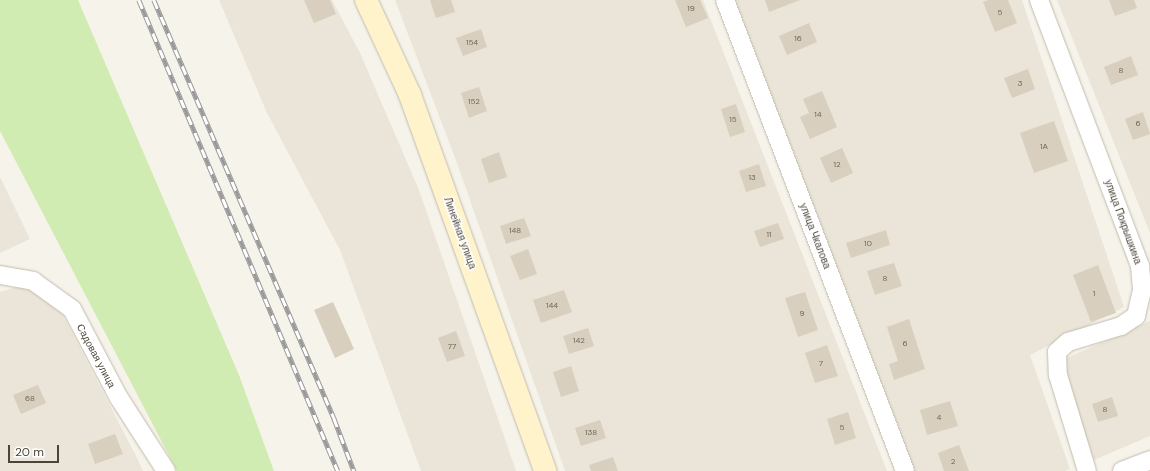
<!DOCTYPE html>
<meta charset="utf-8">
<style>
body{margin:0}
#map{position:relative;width:1150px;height:471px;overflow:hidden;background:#f6f3eb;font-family:"DM Sans",sans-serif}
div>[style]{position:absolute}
.residential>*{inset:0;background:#eae5d8}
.green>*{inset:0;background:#d1ecb2}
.building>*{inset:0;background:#d8cfbf}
.roads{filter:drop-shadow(0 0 1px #c2bbac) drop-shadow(0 0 1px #c2bbac)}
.street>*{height:18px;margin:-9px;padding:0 9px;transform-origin:9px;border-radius:9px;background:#fff}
.secondary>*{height:22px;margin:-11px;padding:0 11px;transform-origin:11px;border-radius:11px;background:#fff3cc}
.rail>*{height:4.5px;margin-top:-2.25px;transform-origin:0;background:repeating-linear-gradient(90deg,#fff 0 9px,#999 0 18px);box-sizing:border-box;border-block:1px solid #999}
span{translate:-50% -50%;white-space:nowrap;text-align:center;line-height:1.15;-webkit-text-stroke:3px #fff;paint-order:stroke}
.number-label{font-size:8px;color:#6e675a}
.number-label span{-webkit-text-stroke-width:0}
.street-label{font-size:10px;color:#4b4438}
.scale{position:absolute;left:8px;top:445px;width:51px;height:18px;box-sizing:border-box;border:2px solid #4b4438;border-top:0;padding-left:5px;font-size:12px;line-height:14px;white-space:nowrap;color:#4b4438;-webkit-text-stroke:3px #fff;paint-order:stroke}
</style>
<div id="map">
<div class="residential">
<div style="clip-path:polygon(219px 0,332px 0,360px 53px,419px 190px,516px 471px,421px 471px,340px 250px,267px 113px)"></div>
<div style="clip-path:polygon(395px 0,703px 0,887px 471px,565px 471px,457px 163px)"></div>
<div style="clip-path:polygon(734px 0,1022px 0,1124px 307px,1030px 355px,1070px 469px,1065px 471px,913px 471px)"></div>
<div style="clip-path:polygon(1057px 0,1150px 0,1150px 233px)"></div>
<div style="clip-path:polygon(0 177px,30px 239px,0 253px)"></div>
<div style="clip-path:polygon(44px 279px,135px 454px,143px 471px,0 471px,0 292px)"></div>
<div style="clip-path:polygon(1150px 321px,1150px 436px,1094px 460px,1060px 361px)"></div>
</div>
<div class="green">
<div style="clip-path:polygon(0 0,78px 0,239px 375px,274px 471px,177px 471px,0 131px)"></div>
</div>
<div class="building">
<div style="clip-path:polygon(304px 0,330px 0,336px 14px,314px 23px)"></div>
<div style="clip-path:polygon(430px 0,451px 0,455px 12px,436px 18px)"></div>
<div style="clip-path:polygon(675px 0,700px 0,708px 18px,686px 27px)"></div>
<div style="clip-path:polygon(765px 0,800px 0,769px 12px)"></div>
<div style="clip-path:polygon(988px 0,1008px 0,1017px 23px,995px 32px,983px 2px)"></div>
<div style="clip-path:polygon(1109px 0,1134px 0,1137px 8px,1115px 16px)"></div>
<div style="clip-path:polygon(809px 23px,817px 42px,787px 55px,779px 36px)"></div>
<div style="clip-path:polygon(481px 29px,487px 47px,463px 56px,456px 38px)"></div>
<div style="clip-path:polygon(1131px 56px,1138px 75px,1111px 85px,1104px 67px)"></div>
<div style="clip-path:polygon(1028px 69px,1035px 89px,1012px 98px,1004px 78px)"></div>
<div style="clip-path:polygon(479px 87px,487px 111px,469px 118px,461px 93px)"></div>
<div style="clip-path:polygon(822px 91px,837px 127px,810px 139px,800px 117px,809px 113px,803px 99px)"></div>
<div style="clip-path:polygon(736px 104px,745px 132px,730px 137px,721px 109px)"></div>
<div style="clip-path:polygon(1143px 112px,1150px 134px,1133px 140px,1125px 119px)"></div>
<div style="clip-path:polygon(1054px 121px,1068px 161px,1034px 173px,1020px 133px)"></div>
<div style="clip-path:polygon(842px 148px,853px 173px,831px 183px,820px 158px)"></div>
<div style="clip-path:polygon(499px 152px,507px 177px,489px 183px,481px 159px)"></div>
<div style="clip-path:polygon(759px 164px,766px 186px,746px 192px,739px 171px)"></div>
<div style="clip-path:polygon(524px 218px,531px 236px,506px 244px,500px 226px)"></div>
<div style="clip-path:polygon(778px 223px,784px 239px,760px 247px,754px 231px)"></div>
<div style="clip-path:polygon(886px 230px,890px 245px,851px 258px,846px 243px)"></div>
<div style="clip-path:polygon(528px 249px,537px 274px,520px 280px,510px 256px)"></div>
<div style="clip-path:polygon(894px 263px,902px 286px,875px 295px,867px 271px)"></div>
<div style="clip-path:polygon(1098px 265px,1116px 313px,1091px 322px,1073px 275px)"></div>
<div style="clip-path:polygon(564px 290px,572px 312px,541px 323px,533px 300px)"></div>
<div style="clip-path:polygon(805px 292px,818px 330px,798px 337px,785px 298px)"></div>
<div style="clip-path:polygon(333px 302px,354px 349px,335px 358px,314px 310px)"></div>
<div style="clip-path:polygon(909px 319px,925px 369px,894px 380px,889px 364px,898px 361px,887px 327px)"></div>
<div style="clip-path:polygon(588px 328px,594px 346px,569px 354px,563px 336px)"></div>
<div style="clip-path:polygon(456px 331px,465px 356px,447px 362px,438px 338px)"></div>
<div style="clip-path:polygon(827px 345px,838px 376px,815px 383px,805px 353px)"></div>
<div style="clip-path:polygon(571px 366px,579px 391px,561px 397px,553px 372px)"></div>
<div style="clip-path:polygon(38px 385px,46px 403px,21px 414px,13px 395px)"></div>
<div style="clip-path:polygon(1112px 397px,1118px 416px,1098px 422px,1092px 404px)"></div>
<div style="clip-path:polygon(950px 401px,958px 426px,927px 435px,920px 410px)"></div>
<div style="clip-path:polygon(848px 412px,856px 438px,835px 445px,827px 419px)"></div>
<div style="clip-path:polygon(600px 420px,606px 438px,581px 446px,575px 428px)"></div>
<div style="clip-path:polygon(115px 434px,123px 454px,95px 464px,88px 444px)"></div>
<div style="clip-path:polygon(959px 445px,969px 471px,944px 471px,938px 453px)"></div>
<div style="clip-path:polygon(613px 457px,618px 471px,591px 471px,589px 465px)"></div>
</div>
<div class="roads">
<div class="street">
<div style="left:725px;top:0;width:504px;rotate:69.08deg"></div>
<div style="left:1039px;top:0;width:285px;rotate:69.2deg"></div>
<div style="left:1140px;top:266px;width:24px;rotate:85deg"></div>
<div style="left:1142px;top:290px;width:27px;rotate:103deg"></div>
<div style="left:1136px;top:316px;width:18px;rotate:146deg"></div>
<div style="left:1121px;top:326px;width:55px;rotate:163.2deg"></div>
<div style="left:1068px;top:342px;width:15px;rotate:138deg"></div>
<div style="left:1057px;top:352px;width:23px;rotate:88deg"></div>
<div style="left:1058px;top:375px;width:100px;rotate:73.2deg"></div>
<div style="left:0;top:275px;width:34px;rotate:10deg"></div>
<div style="left:33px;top:281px;width:48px;rotate:35.7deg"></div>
<div style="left:72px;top:309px;width:101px;rotate:62.2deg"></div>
<div style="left:119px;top:398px;width:87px;rotate:57.2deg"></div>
<div style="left:1122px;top:471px;width:30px;rotate:-21deg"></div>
</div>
<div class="secondary">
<div style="left:366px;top:0;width:105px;rotate:65.1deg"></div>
<div style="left:410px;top:95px;width:400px;rotate:70.2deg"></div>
</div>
</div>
<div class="rail">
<div style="left:139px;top:0;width:511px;rotate:67.1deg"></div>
<div style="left:154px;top:0;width:455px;rotate:66.7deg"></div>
<div style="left:334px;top:418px;width:57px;rotate:69.3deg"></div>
</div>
<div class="number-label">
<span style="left:691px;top:9px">19</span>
<span style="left:1000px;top:13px">5</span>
<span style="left:798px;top:39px">16</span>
<span style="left:472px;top:43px">154</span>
<span style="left:1121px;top:71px">8</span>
<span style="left:1020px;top:84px">3</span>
<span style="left:474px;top:102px">152</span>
<span style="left:818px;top:115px">14</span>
<span style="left:733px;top:120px">15</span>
<span style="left:1138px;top:124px">6</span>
<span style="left:1044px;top:147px">1А</span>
<span style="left:837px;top:165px">12</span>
<span style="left:752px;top:178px">13</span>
<span style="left:515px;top:231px">148</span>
<span style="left:769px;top:235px">11</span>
<span style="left:868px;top:244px">10</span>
<span style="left:885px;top:279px">8</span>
<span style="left:1094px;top:294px">1</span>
<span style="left:552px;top:306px">144</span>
<span style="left:802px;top:314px">9</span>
<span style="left:579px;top:341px">142</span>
<span style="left:905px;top:344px">6</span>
<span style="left:452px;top:347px">77</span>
<span style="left:821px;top:364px">7</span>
<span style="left:30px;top:399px">68</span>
<span style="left:1105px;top:410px">8</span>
<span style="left:939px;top:418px">4</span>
<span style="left:842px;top:428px">5</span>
<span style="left:591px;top:433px">138</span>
<span style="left:953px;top:462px">2</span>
</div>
<div class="street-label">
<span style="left:1123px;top:222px;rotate:70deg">улица Покрышкина</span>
<span style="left:460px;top:233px;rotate:70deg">Линейная улица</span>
<span style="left:815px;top:236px;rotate:69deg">улица Чкалова</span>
<span style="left:96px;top:356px;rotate:62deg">Садовая улица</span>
</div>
<div class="scale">20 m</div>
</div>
